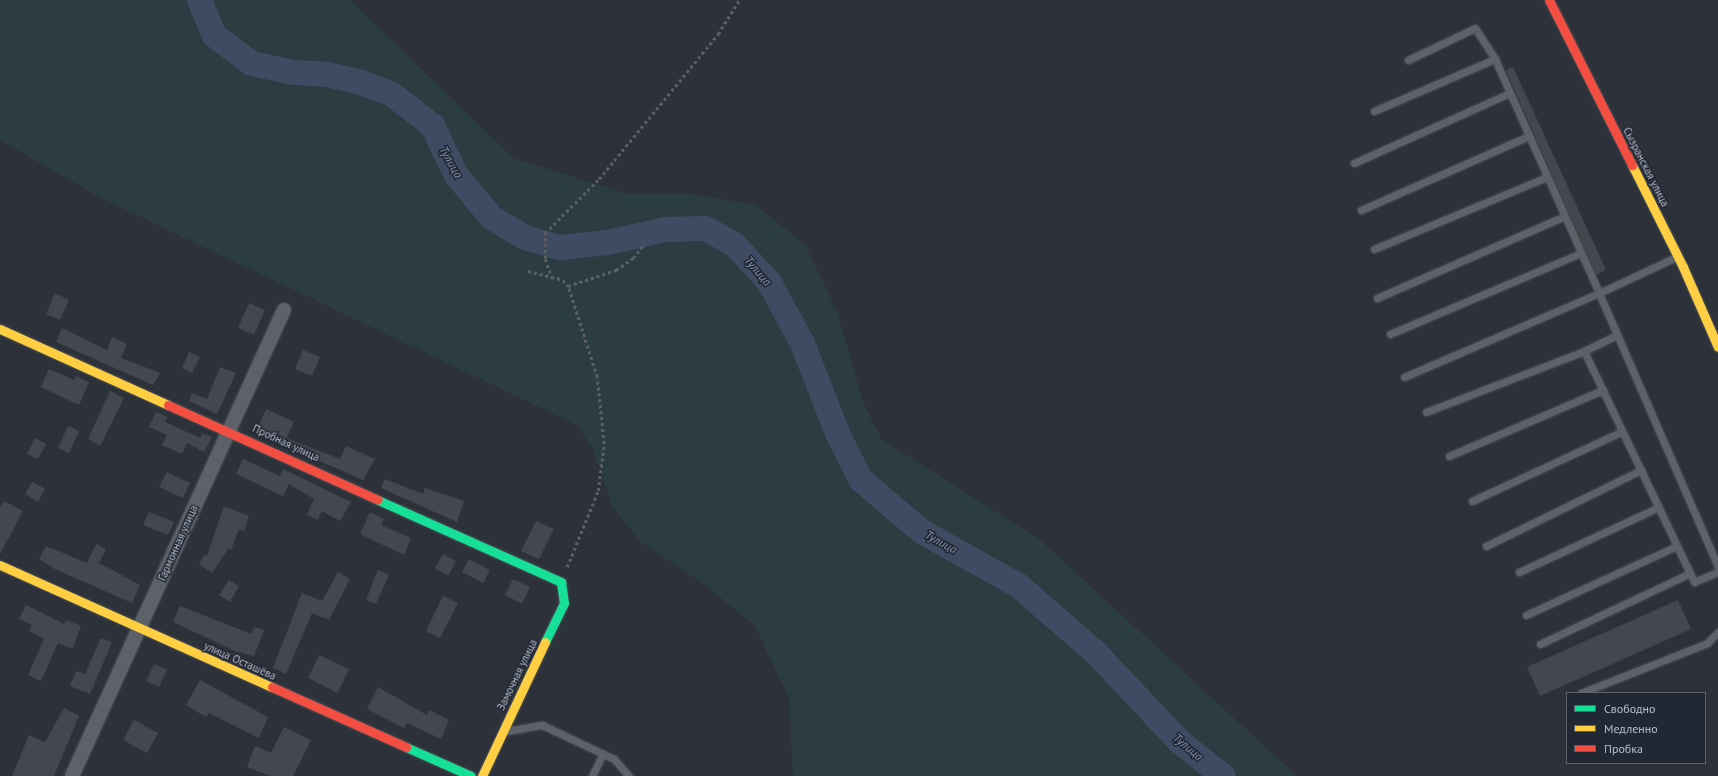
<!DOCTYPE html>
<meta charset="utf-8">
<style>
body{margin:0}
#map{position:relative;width:1718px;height:776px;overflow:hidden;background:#2d323a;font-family:"PT Sans",sans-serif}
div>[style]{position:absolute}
.green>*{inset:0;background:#2b3d40}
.river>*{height:25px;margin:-12.5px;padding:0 12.5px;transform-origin:12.5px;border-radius:12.5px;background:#3e4b62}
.building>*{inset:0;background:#44484e}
.path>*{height:2.5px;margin-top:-1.25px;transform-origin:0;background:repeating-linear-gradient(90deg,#5b6065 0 3px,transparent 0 6px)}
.roads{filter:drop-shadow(0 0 1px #4b4e54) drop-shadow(0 0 1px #4b4e54)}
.lane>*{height:7px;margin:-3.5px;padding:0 3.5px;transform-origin:3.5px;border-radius:3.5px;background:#5d6168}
.street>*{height:14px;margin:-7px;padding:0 7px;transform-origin:7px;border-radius:7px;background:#5d6168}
.fast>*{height:9px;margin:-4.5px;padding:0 4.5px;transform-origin:4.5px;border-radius:4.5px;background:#16e098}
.slow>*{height:9px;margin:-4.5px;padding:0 4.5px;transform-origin:4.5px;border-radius:4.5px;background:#ffcf43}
.jam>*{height:9px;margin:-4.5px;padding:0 4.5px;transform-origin:4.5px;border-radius:4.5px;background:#f24e42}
span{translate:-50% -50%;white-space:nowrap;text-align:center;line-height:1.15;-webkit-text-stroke:3px #212834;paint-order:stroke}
.street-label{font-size:11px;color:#b8bec9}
.water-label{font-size:12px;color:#8394ae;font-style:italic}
.legend{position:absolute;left:1566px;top:692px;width:140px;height:72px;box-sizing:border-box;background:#212834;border:1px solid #5d6470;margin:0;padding:5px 7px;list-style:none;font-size:12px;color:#b8bec9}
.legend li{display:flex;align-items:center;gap:8px;height:20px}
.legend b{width:20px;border:1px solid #5d6470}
</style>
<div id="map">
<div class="green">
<div style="clip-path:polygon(0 0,350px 0,513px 158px,628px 194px,686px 193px,756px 205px,806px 246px,838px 314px,863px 402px,881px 439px,1039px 539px,1297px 776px,793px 776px,789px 698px,754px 625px,708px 587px,641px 542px,612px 506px,593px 449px,577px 425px,103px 199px,0 140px)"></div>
</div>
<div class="river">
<div style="left:199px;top:0;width:38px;rotate:67deg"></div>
<div style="left:214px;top:35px;width:46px;rotate:37.1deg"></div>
<div style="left:251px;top:63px;width:43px;rotate:12.1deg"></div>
<div style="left:293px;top:72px;width:34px;rotate:3deg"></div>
<div style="left:327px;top:74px;width:32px;rotate:13deg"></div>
<div style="left:358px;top:81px;width:36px;rotate:21deg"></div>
<div style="left:392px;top:94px;width:51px;rotate:37.8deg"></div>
<div style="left:432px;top:125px;width:55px;rotate:64.4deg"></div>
<div style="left:456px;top:175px;width:55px;rotate:50.2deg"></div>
<div style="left:491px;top:217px;width:39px;rotate:31deg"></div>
<div style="left:524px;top:237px;width:37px;rotate:16deg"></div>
<div style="left:560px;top:247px;width:47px;rotate:-6.1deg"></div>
<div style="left:607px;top:242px;width:59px;rotate:-12.6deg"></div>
<div style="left:665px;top:229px;width:40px;rotate:-1.4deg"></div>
<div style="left:705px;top:228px;width:33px;rotate:29deg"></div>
<div style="left:734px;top:244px;width:52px;rotate:47.4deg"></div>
<div style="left:769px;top:282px;width:69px;rotate:61.6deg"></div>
<div style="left:802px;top:343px;width:97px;rotate:68.7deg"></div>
<div style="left:837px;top:433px;width:51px;rotate:63.4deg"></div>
<div style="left:860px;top:479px;width:80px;rotate:40.4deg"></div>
<div style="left:921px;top:531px;width:111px;rotate:29.1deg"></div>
<div style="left:1018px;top:585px;width:105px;rotate:41.1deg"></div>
<div style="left:1097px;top:654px;width:120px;rotate:46.7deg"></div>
<div style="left:1179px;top:741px;width:56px;rotate:38.5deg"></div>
</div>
<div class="building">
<div style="clip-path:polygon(1513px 67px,1606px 270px,1596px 275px,1506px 70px)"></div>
<div style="clip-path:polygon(55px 293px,69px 300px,60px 320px,46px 314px)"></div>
<div style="clip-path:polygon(249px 303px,265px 310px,254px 335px,238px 328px)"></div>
<div style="clip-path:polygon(62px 328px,107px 350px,112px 337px,127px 344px,121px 358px,160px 373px,153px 385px,56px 342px)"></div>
<div style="clip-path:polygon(303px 350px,320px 357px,312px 376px,295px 369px)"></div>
<div style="clip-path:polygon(189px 352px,200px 357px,192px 373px,182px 368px)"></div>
<div style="clip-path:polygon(220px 367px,236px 373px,217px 414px,189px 401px,192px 393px,207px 399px)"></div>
<div style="clip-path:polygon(49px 369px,74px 380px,76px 376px,89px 382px,79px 405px,41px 387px)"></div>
<div style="clip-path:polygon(110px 391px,124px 398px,100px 446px,88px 439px)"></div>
<div style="clip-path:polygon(266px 409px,294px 422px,284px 444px,256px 432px)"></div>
<div style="clip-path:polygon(156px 412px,167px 417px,165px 422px,200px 438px,202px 433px,212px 437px,204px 452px,187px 443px,182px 454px,162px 445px,167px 435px,149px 427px)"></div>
<div style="clip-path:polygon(68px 426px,79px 431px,69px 453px,58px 448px)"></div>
<div style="clip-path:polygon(35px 438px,46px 444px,38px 459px,27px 454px)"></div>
<div style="clip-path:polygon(289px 439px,340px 459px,346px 446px,375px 459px,363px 480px,286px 446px)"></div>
<div style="clip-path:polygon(243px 459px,280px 476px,283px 469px,351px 502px,340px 521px,322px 511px,318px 520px,307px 515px,314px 499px,289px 484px,283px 496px,236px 474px)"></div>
<div style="clip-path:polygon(167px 472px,190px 483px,183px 498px,159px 487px)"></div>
<div style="clip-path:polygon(385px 479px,423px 494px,425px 488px,464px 501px,457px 522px,381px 488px)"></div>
<div style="clip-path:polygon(32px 482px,45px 489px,38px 502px,25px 494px)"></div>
<div style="clip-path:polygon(4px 501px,23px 511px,0 554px,0 508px)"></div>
<div style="clip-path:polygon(224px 506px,249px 516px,244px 531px,239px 529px,231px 550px,228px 549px,212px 573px,199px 564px,204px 555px,207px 556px)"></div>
<div style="clip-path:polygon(149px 512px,174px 522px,168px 535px,143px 525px)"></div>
<div style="clip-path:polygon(370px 512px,384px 519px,381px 525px,411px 538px,404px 555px,360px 534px)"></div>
<div style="clip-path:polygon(536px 521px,554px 529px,539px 559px,521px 551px)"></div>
<div style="clip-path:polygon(96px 544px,106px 549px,99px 563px,140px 585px,132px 603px,55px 569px,39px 559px,46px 546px,87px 563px)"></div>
<div style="clip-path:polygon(443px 554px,456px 561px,448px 576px,435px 568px)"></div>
<div style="clip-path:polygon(469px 559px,490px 570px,483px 583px,462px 572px)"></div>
<div style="clip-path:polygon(378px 570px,389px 575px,376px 604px,366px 600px)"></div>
<div style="clip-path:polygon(338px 572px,350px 579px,329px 620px,312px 613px,286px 674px,273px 668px,302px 593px,322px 601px)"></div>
<div style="clip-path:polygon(513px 579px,530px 587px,522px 604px,505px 595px)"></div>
<div style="clip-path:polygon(229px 580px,239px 586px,230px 602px,219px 595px)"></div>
<div style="clip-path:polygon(443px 596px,458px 603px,440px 638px,426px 631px)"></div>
<div style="clip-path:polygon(1678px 600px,1691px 629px,1540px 696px,1527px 667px)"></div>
<div style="clip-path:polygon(26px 605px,64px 624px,66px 620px,81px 626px,72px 649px,58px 643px,41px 681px,28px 675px,44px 639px,29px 631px,32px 625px,19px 619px)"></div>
<div style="clip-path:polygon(180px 606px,251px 634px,254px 627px,264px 630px,254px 656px,235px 651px,173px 622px)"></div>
<div style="clip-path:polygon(101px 638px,112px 642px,90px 694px,70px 686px,76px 671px,85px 674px)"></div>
<div style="clip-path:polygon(319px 655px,349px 669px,338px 693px,308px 678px)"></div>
<div style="clip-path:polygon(154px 664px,167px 670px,159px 687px,146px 681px)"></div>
<div style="clip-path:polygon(200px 680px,268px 717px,259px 738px,209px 713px,206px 717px,186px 705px)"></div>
<div style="clip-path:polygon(378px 687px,427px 715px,429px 710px,449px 720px,441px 739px,407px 723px,404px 728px,367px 709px)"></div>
<div style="clip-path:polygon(64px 708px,79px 716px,54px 776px,12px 776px,29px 735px,45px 742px)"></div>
<div style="clip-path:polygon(134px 720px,158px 733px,147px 753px,123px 740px)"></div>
<div style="clip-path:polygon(284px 727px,311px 740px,293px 776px,271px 776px,247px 767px,255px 746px,271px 753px)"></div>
</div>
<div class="path">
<div style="left:528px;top:271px;width:36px;rotate:14deg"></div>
<div style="left:563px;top:280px;width:8px;rotate:50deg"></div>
<div style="left:568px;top:286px;width:51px;rotate:-18.4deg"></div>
<div style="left:616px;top:270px;width:21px;rotate:-35deg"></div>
<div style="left:633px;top:258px;width:19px;rotate:-51deg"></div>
<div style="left:552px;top:279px;width:21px;rotate:-109deg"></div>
<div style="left:545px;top:259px;width:26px;rotate:-90deg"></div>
<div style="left:545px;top:233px;width:76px;rotate:-45deg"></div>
<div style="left:599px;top:179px;width:188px;rotate:-50.6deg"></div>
<div style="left:718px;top:34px;width:40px;rotate:-58deg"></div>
<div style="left:567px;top:567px;width:82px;rotate:-67.8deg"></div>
<div style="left:598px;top:491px;width:47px;rotate:-82.7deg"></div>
<div style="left:604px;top:444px;width:67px;rotate:-96deg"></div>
<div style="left:597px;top:377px;width:96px;rotate:-107.7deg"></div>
</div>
<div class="roads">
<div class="lane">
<div style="left:1408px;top:60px;width:74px;rotate:-25.5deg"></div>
<div style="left:1475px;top:28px;width:37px;rotate:57deg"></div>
<div style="left:1374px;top:111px;width:132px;rotate:-23.3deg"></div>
<div style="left:1495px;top:59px;width:256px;rotate:66deg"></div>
<div style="left:1599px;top:293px;width:212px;rotate:156.7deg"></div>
<div style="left:1354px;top:163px;width:171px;rotate:-24.2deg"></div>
<div style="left:1361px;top:210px;width:184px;rotate:-23.8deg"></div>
<div style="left:1374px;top:249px;width:187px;rotate:-22.6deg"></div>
<div style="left:1676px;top:257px;width:85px;rotate:154.9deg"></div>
<div style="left:1599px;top:293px;width:299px;rotate:66.5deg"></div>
<div style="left:1377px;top:298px;width:205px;rotate:-23.6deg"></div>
<div style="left:1390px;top:334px;width:207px;rotate:-23deg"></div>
<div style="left:1617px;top:335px;width:37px;rotate:154deg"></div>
<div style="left:1584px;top:351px;width:256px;rotate:64.5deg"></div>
<div style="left:1694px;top:582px;width:26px;rotate:-23deg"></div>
<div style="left:1426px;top:412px;width:169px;rotate:-21.1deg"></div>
<div style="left:1449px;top:456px;width:168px;rotate:-23.2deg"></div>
<div style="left:1472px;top:501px;width:166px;rotate:-24.9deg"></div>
<div style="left:1486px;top:546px;width:173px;rotate:-26.1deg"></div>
<div style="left:1519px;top:572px;width:154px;rotate:-24.9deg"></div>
<div style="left:1526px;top:615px;width:166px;rotate:-24.6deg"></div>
<div style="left:1540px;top:644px;width:166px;rotate:-25.3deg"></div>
<div style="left:1581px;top:693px;width:136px;rotate:-21.6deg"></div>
<div style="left:1707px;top:643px;width:16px;rotate:-45deg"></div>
<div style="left:507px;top:731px;width:36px;rotate:-10deg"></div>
<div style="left:542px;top:725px;width:80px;rotate:25.3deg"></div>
<div style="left:614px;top:759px;width:23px;rotate:49deg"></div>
<div style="left:592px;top:776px;width:25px;rotate:-64deg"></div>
</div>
<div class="street">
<div style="left:72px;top:776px;width:512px;rotate:-65.54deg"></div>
</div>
<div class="fast">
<div style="left:378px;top:500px;width:201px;rotate:24.1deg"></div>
<div style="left:561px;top:582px;width:21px;rotate:82deg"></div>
<div style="left:564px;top:603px;width:43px;rotate:116deg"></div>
<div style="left:406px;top:747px;width:71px;rotate:24deg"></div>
</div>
<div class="slow">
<div style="left:1632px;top:165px;width:114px;rotate:63.4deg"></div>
<div style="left:1683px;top:267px;width:87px;rotate:66.4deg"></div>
<div style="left:0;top:329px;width:184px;rotate:24.3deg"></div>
<div style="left:0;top:565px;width:298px;rotate:24.2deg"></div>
<div style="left:482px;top:776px;width:148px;rotate:-64.8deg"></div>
</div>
<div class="jam">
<div style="left:1549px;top:0;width:185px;rotate:63.3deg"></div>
<div style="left:168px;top:405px;width:230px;rotate:24.3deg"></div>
<div style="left:272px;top:687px;width:147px;rotate:24.1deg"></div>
</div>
</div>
<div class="street-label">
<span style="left:1646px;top:167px;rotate:63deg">Сызранская улица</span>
<span style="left:286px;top:443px;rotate:25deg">Пробная улица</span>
<span style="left:178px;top:543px;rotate:-66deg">Гармонная улица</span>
<span style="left:240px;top:661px;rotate:24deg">улица Осташёва</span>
<span style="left:517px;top:675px;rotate:-64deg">Замочная улица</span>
</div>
<div class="water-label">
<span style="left:451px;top:162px;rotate:61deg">Тулица</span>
<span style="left:758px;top:271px;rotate:50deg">Тулица</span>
<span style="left:941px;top:542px;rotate:29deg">Тулица</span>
<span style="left:1188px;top:747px;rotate:40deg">Тулица</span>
</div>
<ul class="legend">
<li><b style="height:5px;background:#16e098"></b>Свободно</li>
<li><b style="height:5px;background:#ffcf43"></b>Медленно</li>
<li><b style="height:5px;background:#f24e42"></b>Пробка</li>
</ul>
</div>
